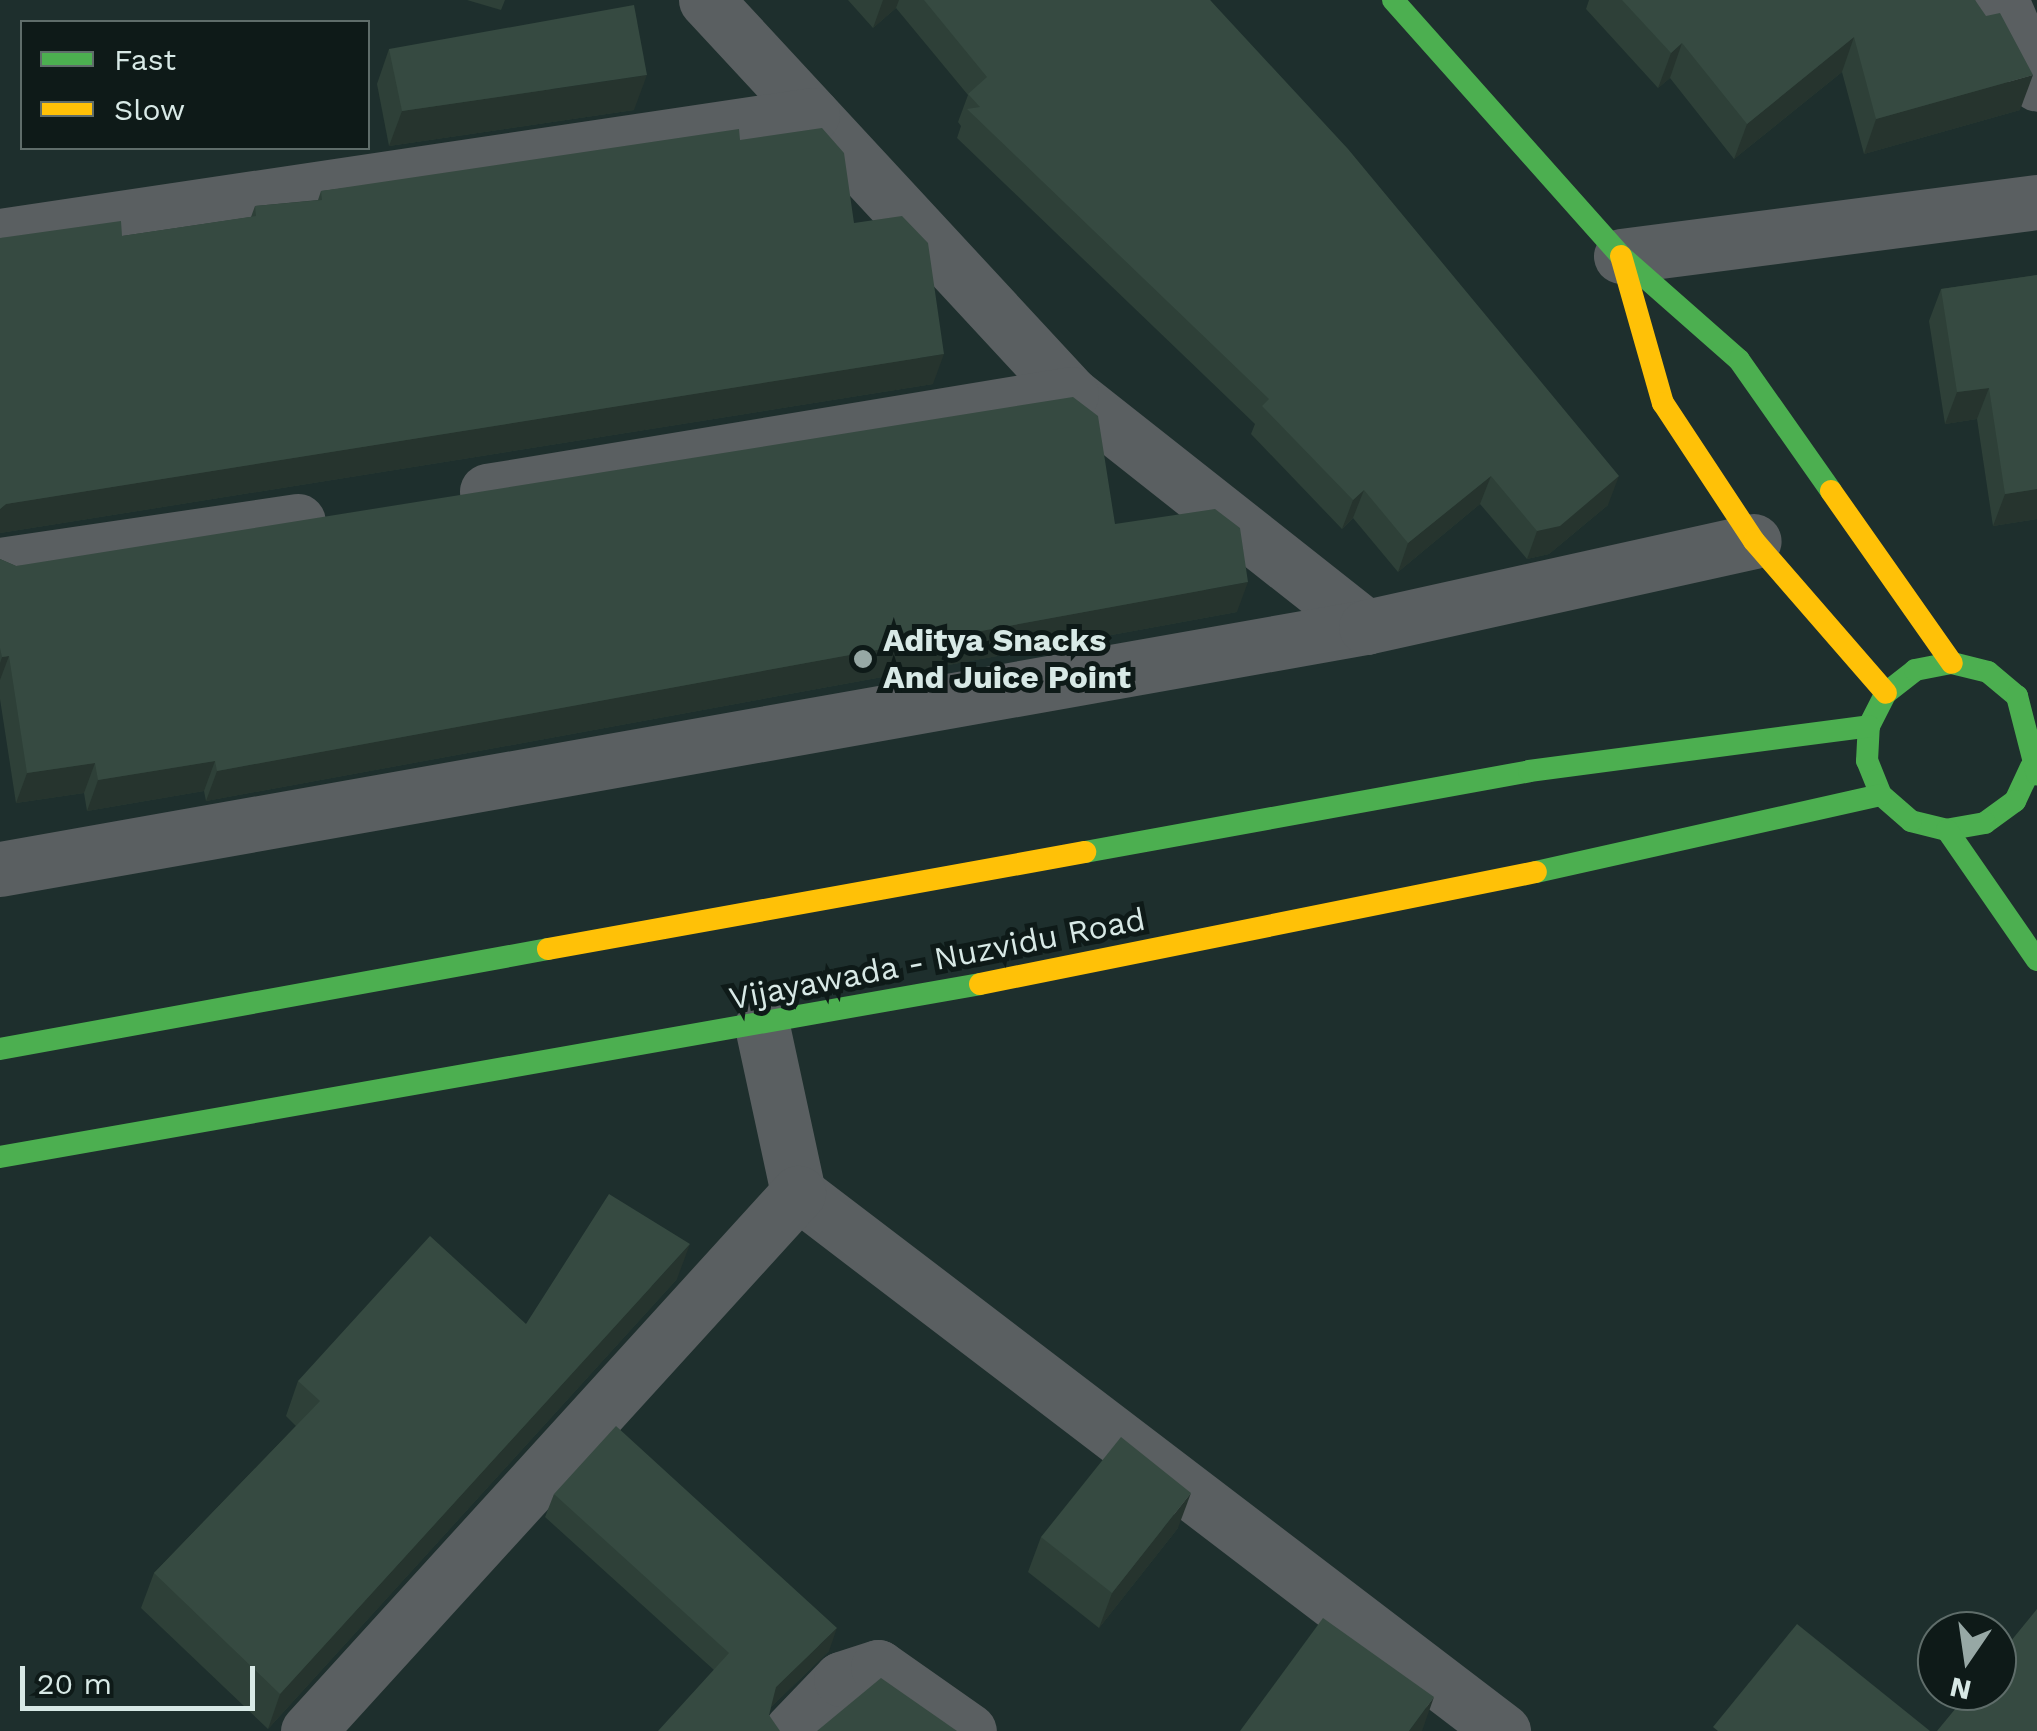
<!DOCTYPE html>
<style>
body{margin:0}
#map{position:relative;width:2037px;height:1731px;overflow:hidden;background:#1e2f2d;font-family:"Work Sans",sans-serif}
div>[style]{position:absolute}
.street>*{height:55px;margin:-27.5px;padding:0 27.5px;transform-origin:27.5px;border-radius:27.5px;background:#5a5f61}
.fast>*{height:22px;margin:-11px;padding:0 11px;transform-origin:11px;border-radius:11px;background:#4caf50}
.slow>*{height:22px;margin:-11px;padding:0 11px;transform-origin:11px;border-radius:11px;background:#ffc107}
.wall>*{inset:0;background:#2e4038}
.shaded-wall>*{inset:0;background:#26342e}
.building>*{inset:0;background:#364a41}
.dots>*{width:28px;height:28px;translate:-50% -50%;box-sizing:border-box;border:5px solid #0e1a18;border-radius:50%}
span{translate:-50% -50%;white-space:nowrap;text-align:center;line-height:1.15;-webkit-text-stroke:10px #0e1a18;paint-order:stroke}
.poi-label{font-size:32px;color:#d8e9e6;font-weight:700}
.left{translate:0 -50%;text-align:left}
.street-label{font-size:32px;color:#d8e9e6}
.legend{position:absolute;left:20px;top:20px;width:350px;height:130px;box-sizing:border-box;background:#0e1a18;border:2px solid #5f6d6a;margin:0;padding:12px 18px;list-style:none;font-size:30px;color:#d8e9e6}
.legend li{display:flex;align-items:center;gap:20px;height:50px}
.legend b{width:50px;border:2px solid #5f6d6a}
.north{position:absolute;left:1917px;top:1611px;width:100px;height:100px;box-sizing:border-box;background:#0e1a18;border:2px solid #5f6d6a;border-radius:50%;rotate:193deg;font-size:28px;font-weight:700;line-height:40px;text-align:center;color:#d8e9e6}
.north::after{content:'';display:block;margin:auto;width:35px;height:45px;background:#97a8a5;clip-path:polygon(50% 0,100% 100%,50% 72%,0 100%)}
.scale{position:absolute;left:20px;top:1666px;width:235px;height:45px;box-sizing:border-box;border:5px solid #d8e9e6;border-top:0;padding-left:12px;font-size:30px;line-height:35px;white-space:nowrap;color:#d8e9e6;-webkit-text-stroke:8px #0e1a18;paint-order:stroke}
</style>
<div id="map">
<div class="street">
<div style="left:706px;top:0;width:537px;rotate:47.19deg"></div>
<div style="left:1071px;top:394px;width:376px;rotate:38.3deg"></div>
<div style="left:2001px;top:0;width:91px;rotate:66.8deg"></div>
<div style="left:0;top:236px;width:821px;rotate:-8.48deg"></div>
<div style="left:1621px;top:256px;width:419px;rotate:-7.4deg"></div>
<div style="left:487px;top:491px;width:592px;rotate:-9.43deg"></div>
<div style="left:0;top:565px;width:301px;rotate:-8.4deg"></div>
<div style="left:0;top:869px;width:1387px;rotate:-10.05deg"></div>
<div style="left:1366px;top:627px;width:397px;rotate:-12.5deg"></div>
<div style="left:762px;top:1026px;width:171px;rotate:77.8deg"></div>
<div style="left:798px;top:1193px;width:887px;rotate:37.35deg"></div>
<div style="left:308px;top:1731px;width:728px;rotate:-47.67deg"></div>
<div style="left:791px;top:1731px;width:72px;rotate:-46.1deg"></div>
<div style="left:841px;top:1679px;width:39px;rotate:-18deg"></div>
<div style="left:878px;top:1667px;width:111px;rotate:35.1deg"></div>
</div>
<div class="fast">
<div style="left:1393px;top:0;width:343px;rotate:48.3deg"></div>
<div style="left:1621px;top:256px;width:157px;rotate:41.4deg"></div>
<div style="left:1739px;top:360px;width:160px;rotate:54.9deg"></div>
<div style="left:2031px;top:767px;width:38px;rotate:115deg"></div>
<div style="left:2015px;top:801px;width:37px;rotate:144deg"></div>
<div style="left:1985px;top:823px;width:39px;rotate:170deg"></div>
<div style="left:1947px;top:830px;width:37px;rotate:-166deg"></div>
<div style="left:1911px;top:821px;width:40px;rotate:-139deg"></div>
<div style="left:1881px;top:795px;width:37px;rotate:-112deg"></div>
<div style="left:1867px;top:761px;width:35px;rotate:-87deg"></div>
<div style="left:1869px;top:726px;width:37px;rotate:-63deg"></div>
<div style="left:1886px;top:693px;width:37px;rotate:-38deg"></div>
<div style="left:1915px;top:670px;width:38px;rotate:-11deg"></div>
<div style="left:1952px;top:663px;width:37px;rotate:14deg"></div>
<div style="left:1988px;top:672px;width:38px;rotate:40deg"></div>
<div style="left:2017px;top:696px;width:81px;rotate:75.6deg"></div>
<div style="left:1947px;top:830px;width:158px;rotate:55.3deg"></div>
<div style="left:1085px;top:852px;width:451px;rotate:-10.3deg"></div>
<div style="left:1529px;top:771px;width:343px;rotate:-7.5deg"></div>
<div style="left:1536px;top:872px;width:353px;rotate:-12.6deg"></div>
<div style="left:0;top:1049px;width:557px;rotate:-10.34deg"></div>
<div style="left:0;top:1157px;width:995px;rotate:-10.01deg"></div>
</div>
<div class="slow">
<div style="left:1621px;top:256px;width:153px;rotate:74.1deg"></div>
<div style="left:1663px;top:403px;width:165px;rotate:56.6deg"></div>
<div style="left:1754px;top:541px;width:201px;rotate:49deg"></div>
<div style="left:1831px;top:491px;width:210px;rotate:54.9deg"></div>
<div style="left:548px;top:949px;width:546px;rotate:-10.24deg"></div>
<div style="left:980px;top:984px;width:567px;rotate:-11.39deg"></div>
</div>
<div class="wall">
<div style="clip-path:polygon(467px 0,505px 0,501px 10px)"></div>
<div style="clip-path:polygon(848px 0,1210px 0,1608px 505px,1549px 554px,1527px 559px,1480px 504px,1398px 572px,1353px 518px,1342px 529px,1251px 434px,1255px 424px,957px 138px,961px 126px,958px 122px,968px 95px,896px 8px,873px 28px)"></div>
<div style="clip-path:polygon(1589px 0,1975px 0,2020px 110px,1864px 154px,1842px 72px,1734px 159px,1670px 78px,1658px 88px,1586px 9px)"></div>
<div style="clip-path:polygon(389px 49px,634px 110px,389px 146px,377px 84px)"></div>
<div style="clip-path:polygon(740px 140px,854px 223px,933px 384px,0 533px,0 238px,122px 236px,251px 217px,255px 206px,318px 200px,321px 191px)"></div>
<div style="clip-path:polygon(2037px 275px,2037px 519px,1993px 526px,1977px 419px,1945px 424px,1929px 321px,1941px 289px)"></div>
<div style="clip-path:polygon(1115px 524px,1237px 612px,206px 801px,204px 791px,87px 811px,84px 793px,16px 803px,0 699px,0 559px,16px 566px)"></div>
<div style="clip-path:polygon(677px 1279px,268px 1729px,141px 1608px,154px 1573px,296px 1426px,286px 1416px,298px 1381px,526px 1324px)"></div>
<div style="clip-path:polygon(554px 1494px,829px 1651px,771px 1707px,769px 1715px,714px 1670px,545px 1517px)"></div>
<div style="clip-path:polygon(1178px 1528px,1099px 1628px,1028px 1572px,1041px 1537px)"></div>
</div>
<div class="shaded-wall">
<div style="clip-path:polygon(883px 0,899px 0,896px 8px,873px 28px)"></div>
<div style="clip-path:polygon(1854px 37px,1842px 72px,1734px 159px,1747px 124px)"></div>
<div style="clip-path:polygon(1682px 43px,1670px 78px,1658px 88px,1671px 53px)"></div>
<div style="clip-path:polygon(647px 75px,634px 110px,389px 146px,402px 111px)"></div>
<div style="clip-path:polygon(2033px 75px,2020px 110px,1864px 154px,1876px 119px)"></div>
<div style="clip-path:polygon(944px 354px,933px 384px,0 533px,0 509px,6px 504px)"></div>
<div style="clip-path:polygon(1989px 388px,1977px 419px,1945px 424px,1957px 392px)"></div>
<div style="clip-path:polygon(1491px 476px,1480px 504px,1398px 572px,1408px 543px)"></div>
<div style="clip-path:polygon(1619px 476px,1608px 505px,1549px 554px,1527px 559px,1537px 531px)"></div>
<div style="clip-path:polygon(2037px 489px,2037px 519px,1993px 526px,2005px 494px)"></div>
<div style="clip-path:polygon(1364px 490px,1353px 518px,1342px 529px,1353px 500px)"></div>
<div style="clip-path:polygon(1248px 582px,1237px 612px,206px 801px,217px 771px)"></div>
<div style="clip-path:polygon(9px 656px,0 680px,0 663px,2px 657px)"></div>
<div style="clip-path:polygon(215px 761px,204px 791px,87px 811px,98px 780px)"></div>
<div style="clip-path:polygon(95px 763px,84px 793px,16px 803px,27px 773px)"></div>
<div style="clip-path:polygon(690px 1244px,677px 1279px,268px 1729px,280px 1694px)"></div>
<div style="clip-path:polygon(1191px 1493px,1178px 1528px,1099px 1628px,1112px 1593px)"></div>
<div style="clip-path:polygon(837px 1628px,829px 1651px,768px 1710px,776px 1687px)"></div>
<div style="clip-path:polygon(1434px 1697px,1422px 1731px,1409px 1731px)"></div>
</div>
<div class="building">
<div style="clip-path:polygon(924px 0,1210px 0,1348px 149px,1619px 476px,1560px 526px,1537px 531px,1491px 476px,1408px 543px,1364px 490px,1353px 500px,1262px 406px,1269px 399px,967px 109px,980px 107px,968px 94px,987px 77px)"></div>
<div style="clip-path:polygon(1622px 0,1975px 0,1986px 16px,2000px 13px,2033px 75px,1876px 119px,1854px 37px,1747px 124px,1682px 43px,1671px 53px)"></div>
<div style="clip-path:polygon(634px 5px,647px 75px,402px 111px,389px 49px)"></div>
<div style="clip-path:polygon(822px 128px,844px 153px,854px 223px,902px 216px,928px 243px,944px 354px,6px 504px,0 509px,0 238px,121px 221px,122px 236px,256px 216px,255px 206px,322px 200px,321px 191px,739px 129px,740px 140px)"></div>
<div style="clip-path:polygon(2037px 275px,2037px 489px,2005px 494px,1989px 388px,1957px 392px,1941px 289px)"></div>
<div style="clip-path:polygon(1073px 397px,1098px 416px,1115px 524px,1215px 509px,1240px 528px,1248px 582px,217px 771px,215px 761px,98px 780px,95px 763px,27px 773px,9px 656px,2px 657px,0 648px,0 559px,16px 566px)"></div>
<div style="clip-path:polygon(609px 1194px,690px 1244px,280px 1694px,154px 1573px,320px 1401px,298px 1381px,430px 1236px,526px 1324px)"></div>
<div style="clip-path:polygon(616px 1426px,837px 1628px,776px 1687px,769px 1715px,780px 1731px,658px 1731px,729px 1653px,554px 1494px)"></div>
<div style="clip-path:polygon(1121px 1437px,1191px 1493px,1112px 1593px,1041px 1537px)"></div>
<div style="clip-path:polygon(2037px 1609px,2037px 1731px,1937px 1731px,1970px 1691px,1997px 1691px,1997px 1658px)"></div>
<div style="clip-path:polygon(1323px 1618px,1434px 1697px,1409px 1731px,1240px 1731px)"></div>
<div style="clip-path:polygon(1797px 1624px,1930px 1731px,1718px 1731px,1713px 1727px)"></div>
<div style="clip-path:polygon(881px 1678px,957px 1731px,817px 1731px)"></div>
</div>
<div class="dots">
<div style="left:863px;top:659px;background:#97a8a5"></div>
</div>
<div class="poi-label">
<span class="left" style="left:883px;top:659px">Aditya Snacks<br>And Juice Point</span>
</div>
<div class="street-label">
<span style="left:937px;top:959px;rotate:-11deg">Vijayawada - Nuzvidu Road</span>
</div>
<ul class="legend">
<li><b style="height:12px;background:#4caf50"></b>Fast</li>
<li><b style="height:12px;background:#ffc107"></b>Slow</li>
</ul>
<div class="north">N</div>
<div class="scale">20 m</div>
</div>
